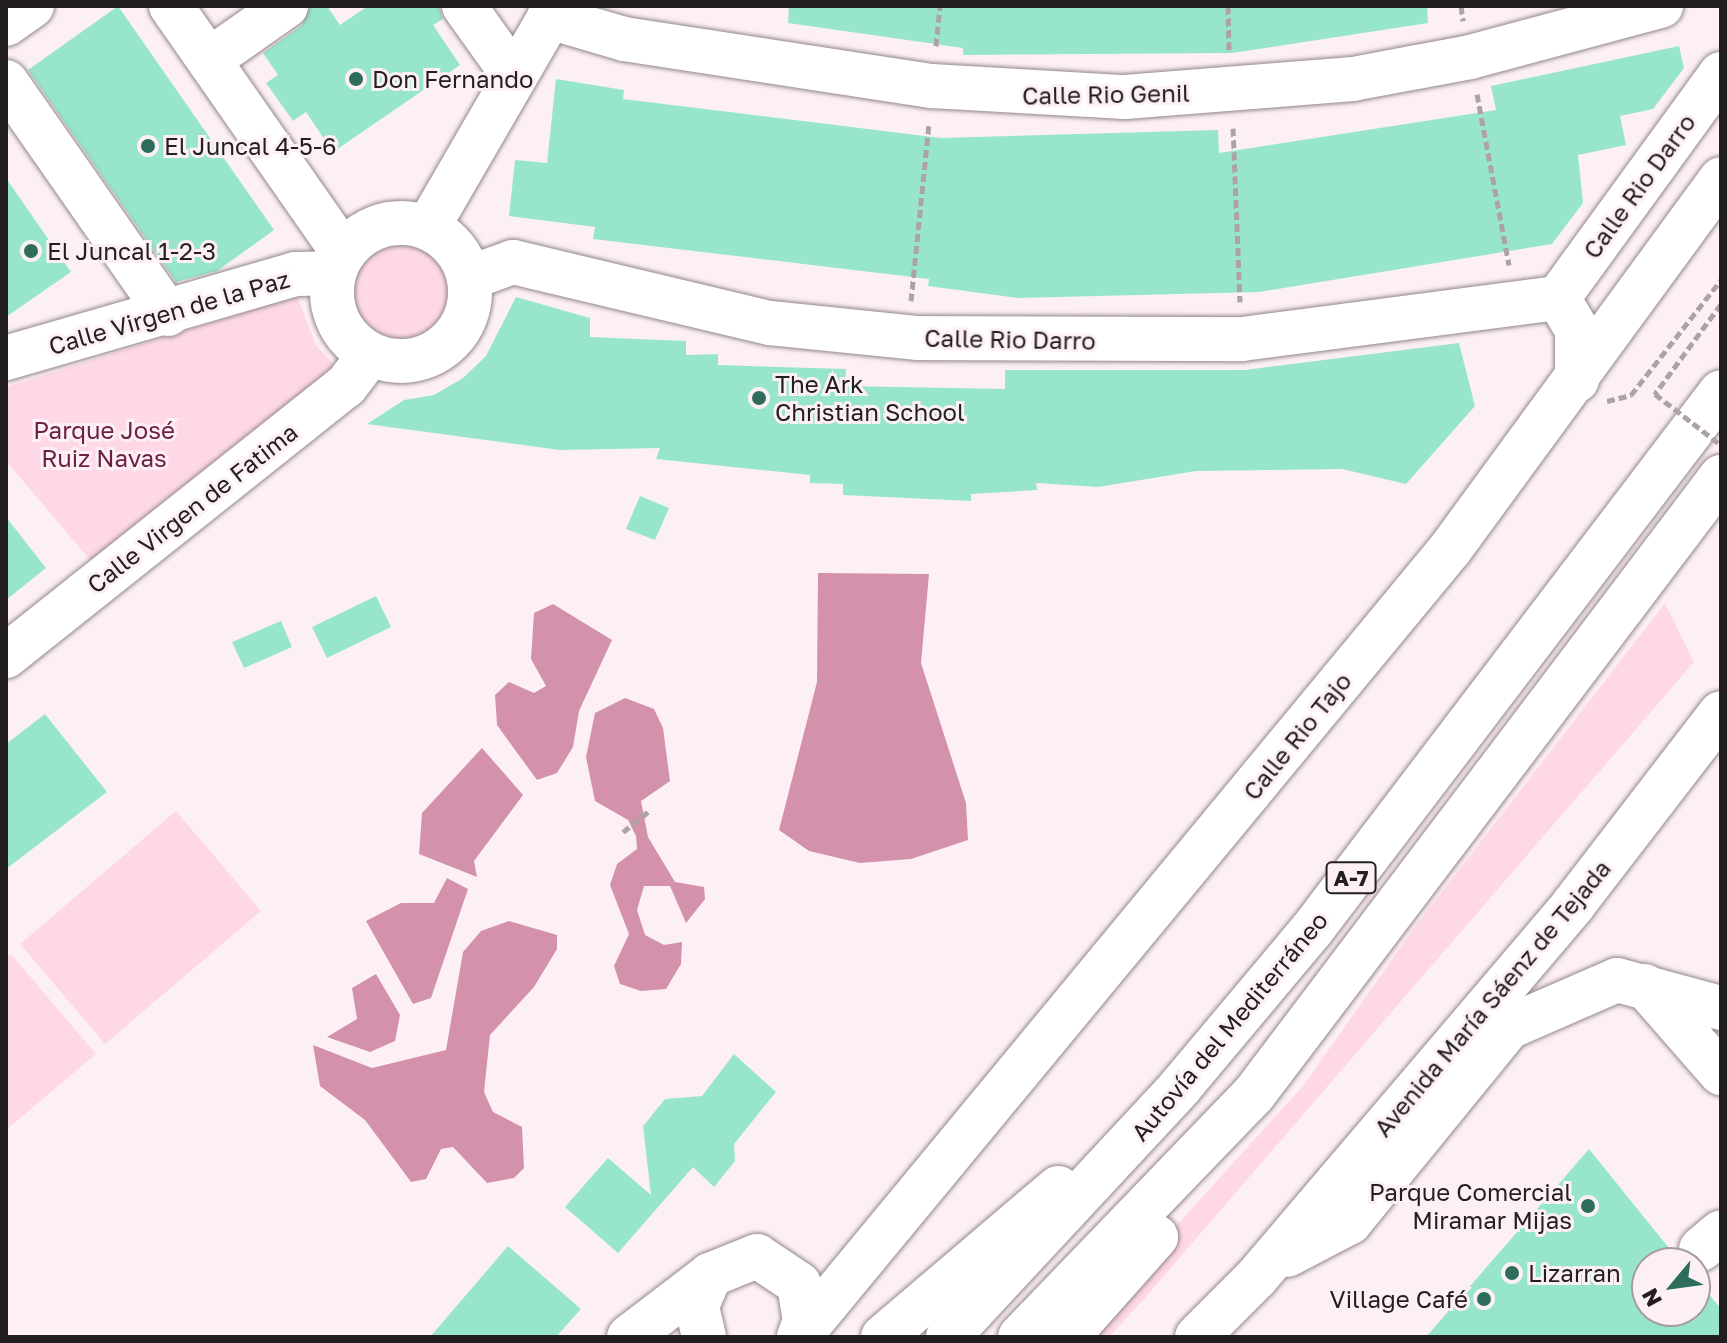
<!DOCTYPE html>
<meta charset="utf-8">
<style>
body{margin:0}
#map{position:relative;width:1727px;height:1343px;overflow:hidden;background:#fdf0f5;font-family:"Golos Text",sans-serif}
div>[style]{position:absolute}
.green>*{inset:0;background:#fed8e6}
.round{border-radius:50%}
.water>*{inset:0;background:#d391ab}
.building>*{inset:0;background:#97e6cc}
.path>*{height:5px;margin-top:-2.5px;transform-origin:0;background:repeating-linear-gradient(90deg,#ada3a7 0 8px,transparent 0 12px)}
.roads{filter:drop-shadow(0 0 2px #93878b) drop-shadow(0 0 2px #93878b)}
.minor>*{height:44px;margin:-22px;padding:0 22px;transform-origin:22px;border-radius:22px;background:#fff}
.minor>.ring{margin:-22px;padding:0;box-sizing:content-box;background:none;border:44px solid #fff;border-radius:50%}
.highway>*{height:44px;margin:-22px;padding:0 22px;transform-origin:22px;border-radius:22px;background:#fff}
.path-bridge>*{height:5px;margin-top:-2.5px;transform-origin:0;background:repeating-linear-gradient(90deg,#ada3a7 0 8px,transparent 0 12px)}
.dots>*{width:22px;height:22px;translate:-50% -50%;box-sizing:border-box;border:4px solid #fdf0f5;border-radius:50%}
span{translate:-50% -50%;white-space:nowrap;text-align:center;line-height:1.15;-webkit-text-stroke:6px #fdf0f5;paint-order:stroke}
.shield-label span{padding:2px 6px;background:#fdf0f5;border:2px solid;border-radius:6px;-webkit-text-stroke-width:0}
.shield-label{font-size:22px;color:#231e20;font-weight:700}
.poi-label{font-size:24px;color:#231e20}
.left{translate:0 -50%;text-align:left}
.right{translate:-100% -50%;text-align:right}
.street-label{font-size:24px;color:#231e20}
.park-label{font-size:24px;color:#6d2045}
.frame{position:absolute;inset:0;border:8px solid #231e20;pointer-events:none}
.north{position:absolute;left:1631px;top:1247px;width:80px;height:80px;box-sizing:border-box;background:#fdf0f5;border:2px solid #a69ca0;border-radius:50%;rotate:241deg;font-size:22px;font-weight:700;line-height:32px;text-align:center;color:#231e20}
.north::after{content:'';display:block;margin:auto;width:28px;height:36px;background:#2e6d5b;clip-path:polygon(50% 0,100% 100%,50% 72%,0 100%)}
</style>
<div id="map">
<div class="green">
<div class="round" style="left:348px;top:239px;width:106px;height:106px"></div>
<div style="clip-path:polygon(297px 296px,316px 345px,337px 368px,90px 560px,6px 461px,6px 387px)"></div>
<div style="clip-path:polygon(1665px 603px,1694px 662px,1143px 1300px,1109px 1337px,1075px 1337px,1303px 1086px,1417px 924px)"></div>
<div style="clip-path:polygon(176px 811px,261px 911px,105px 1044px,20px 944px)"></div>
<div style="clip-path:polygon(11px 954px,96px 1054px,6px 1130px,6px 958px)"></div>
</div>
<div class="water">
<div style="clip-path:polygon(818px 573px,929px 574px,921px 663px,966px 803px,968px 840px,911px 859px,860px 863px,809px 851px,779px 830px,817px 682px)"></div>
<div style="clip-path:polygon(553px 604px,612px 640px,579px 711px,573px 747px,557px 773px,537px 780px,497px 725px,495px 695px,509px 682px,534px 693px,546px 686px,531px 659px,534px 613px)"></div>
<div style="clip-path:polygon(625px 698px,654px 709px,663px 728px,670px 781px,641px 801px,648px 837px,675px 882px,704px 887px,705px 899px,686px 923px,670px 886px,644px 886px,637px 910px,645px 935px,664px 945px,682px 942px,681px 964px,666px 989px,641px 991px,620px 984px,614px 966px,629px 934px,610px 885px,617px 864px,637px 849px,636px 836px,628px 820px,595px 801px,586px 757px,595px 713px)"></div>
<div style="clip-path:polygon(482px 748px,523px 795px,474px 861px,477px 877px,419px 854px,422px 813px)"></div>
<div style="clip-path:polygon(447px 878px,468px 889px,431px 998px,413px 1004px,366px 921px,401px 903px,434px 903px)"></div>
<div style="clip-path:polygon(509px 921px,557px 935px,557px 949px,534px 987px,490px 1035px,484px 1092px,493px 1112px,522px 1127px,524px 1168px,514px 1178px,487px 1183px,453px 1147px,441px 1149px,426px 1179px,411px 1182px,365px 1120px,320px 1086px,313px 1045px,372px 1068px,446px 1050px,463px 952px,481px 931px)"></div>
<div style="clip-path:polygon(376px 974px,400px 1015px,395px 1041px,370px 1052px,327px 1037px,357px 1019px,352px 988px)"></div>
</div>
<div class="building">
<div style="clip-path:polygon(118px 6px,274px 230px,217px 271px,176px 282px,28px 70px)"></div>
<div style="clip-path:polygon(311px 6px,327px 6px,340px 25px,368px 6px,439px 6px,443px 19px,433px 25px,460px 65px,333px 152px,306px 112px,293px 121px,266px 83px,278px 75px,263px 53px,301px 26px)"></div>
<div style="clip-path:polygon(789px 6px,1427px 6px,1428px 23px,1232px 53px,963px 55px,963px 48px,788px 23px)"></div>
<div style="clip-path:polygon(1679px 46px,1684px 68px,1653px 109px,1620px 116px,1626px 145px,1578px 155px,1583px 203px,1552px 244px,1259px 292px,1018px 298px,928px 286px,929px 279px,593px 239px,595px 227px,509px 216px,515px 160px,547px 163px,556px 79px,624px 90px,623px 99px,941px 138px,1218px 130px,1219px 153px,1496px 110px,1491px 86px)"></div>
<div style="clip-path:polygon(6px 178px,71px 272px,6px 317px)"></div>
<div style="clip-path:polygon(516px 297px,590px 318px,590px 337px,686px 341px,686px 355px,718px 354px,718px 365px,846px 369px,845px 386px,1005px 389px,1005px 370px,1245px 370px,1459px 343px,1475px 406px,1406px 484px,1342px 469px,1196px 471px,1098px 487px,1036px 483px,1037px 490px,971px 494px,971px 501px,843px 495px,843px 484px,810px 483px,810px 475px,656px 459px,660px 448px,560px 450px,367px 424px,404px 400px,434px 395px,463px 378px,486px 356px)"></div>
<div style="clip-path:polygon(640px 496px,669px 508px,655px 540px,626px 529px)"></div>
<div style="clip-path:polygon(6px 517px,46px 568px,6px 600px)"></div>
<div style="clip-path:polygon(376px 596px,391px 627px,327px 658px,312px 627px)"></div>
<div style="clip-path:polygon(281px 621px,292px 647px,244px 668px,232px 642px)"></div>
<div style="clip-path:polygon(45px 714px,107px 792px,6px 869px,6px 744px)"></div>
<div style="clip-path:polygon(734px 1054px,776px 1092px,734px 1144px,735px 1161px,714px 1187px,693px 1167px,618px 1253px,565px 1207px,608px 1158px,651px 1195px,643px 1126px,665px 1099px,702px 1096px)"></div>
<div style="clip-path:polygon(1589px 1149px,1681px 1263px,1647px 1263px,1647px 1311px,1695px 1311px,1695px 1277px,1721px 1309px,1721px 1337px,1426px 1337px)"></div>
<div style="clip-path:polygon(508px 1246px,581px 1309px,556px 1337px,430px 1337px)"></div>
</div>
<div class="path">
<div style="left:1228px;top:6px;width:44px;rotate:88.7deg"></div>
<div style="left:1461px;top:6px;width:15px;rotate:82deg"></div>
<div style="left:936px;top:46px;width:40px;rotate:-84.3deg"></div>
<div style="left:1477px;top:94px;width:174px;rotate:79.4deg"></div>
<div style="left:1233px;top:128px;width:174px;rotate:87.7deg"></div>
<div style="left:911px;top:301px;width:178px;rotate:-84.2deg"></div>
<div style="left:1607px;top:401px;width:25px;rotate:-14deg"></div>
<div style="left:1631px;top:395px;width:146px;rotate:-52deg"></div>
<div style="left:623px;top:832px;width:35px;rotate:-39deg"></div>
</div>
<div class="roads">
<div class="minor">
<div style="left:171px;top:6px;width:301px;rotate:55.1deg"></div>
<div style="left:464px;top:6px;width:86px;rotate:54.5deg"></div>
<div style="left:549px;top:17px;width:78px;rotate:16.3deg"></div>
<div style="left:624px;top:39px;width:312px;rotate:8.7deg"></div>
<div style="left:932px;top:86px;width:193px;rotate:3.3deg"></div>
<div style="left:1125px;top:97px;width:229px;rotate:-4.5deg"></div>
<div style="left:1353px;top:79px;width:119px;rotate:-10.6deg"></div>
<div style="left:1470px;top:57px;width:198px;rotate:-15deg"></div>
<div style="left:6px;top:24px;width:32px;rotate:-35deg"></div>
<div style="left:209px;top:60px;width:94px;rotate:-35deg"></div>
<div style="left:6px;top:82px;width:283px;rotate:55.1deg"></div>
<div class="ring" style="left:332px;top:223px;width:94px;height:94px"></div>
<div style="left:428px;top:227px;width:255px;rotate:-59.9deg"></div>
<div style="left:469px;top:278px;width:47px;rotate:-20deg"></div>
<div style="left:513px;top:262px;width:264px;rotate:13.4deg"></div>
<div style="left:770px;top:323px;width:149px;rotate:5.8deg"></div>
<div style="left:918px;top:338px;width:324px;rotate:0.2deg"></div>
<div style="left:1242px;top:339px;width:319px;rotate:-7.4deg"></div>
<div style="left:1558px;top:298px;width:37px;rotate:59deg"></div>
<div style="left:1577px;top:330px;width:50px;rotate:90deg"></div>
<div style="left:1558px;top:298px;width:277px;rotate:-54deg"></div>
<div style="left:6px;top:358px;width:301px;rotate:-16.2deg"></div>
<div style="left:295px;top:274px;width:39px;rotate:-1deg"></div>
<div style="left:6px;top:656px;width:434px;rotate:-38.5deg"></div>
<div style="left:346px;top:386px;width:40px;rotate:-53deg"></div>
<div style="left:1645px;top:986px;width:116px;rotate:48.9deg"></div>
<div style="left:1701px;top:1249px;width:26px;rotate:-40deg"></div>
<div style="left:1287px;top:1255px;width:71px;rotate:-27.6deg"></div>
<div style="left:1350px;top:1222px;width:252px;rotate:-50.8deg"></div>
<div style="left:1509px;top:1027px;width:118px;rotate:-23.5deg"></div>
<div style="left:1617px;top:980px;width:108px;rotate:15.1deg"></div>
<div style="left:629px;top:1337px;width:102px;rotate:-37.4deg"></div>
<div style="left:704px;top:1337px;width:32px;rotate:-103deg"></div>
<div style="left:697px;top:1306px;width:34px;rotate:-67deg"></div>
<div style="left:710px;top:1275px;width:51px;rotate:-22deg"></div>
<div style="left:757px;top:1256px;width:50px;rotate:33.7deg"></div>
<div style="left:799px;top:1284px;width:36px;rotate:81deg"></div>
<div style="left:805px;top:1320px;width:18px;rotate:109deg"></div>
<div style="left:799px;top:1337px;width:1024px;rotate:-50.43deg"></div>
<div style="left:1451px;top:548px;width:457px;rotate:-53.8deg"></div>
<div style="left:1197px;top:1337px;width:83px;rotate:-45deg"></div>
<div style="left:1256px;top:1278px;width:490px;rotate:-49.6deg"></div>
<div style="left:1573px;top:905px;width:242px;rotate:-52.4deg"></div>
</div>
<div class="highway">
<div style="left:883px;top:1337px;width:230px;rotate:-40.4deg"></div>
<div style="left:948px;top:1337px;width:341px;rotate:-47.1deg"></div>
<div style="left:1180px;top:1087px;width:204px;rotate:-50deg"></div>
<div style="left:1311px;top:931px;width:677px;rotate:-52.74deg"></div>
<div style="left:1020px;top:1337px;width:337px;rotate:-46.1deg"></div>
<div style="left:1254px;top:1094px;width:774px;rotate:-52.88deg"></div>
<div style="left:1067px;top:1337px;width:134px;rotate:-48.3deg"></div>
</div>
</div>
<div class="path-bridge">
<div style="left:1721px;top:304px;width:112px;rotate:126.3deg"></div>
<div style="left:1655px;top:394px;width:83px;rotate:37.7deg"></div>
</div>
<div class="dots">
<div style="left:356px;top:79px;background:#2e6d5b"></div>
<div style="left:148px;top:146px;background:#2e6d5b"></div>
<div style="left:31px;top:251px;background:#2e6d5b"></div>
<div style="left:759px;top:398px;background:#2e6d5b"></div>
<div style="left:1588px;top:1206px;background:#2e6d5b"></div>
<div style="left:1512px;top:1273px;background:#2e6d5b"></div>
<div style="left:1484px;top:1299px;background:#2e6d5b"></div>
</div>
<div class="shield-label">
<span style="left:1351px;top:878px">A-7</span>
</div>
<div class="poi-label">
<span class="left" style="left:372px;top:79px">Don Fernando</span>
<span class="left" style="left:164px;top:146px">El Juncal 4-5-6</span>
<span class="left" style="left:47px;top:251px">El Juncal 1-2-3</span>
<span class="left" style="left:775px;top:398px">The Ark<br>Christian School</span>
<span class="right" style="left:1572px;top:1206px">Parque Comercial<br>Miramar Mijas</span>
<span class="left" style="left:1528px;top:1273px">Lizarran</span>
<span class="right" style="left:1468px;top:1299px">Village Café</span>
</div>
<div class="street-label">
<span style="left:1106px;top:94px;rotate:-1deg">Calle Rio Genil</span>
<span style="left:1639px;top:186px;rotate:-54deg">Calle Rio Darro</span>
<span style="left:169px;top:312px;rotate:-16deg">Calle Virgen de la Paz</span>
<span style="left:1010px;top:339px;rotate:1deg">Calle Rio Darro</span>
<span style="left:192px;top:508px;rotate:-38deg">Calle Virgen de Fatima</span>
<span style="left:1297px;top:736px;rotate:-51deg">Calle Rio Tajo</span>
<span style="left:1492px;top:998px;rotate:-50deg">Avenida María Sáenz de Tejada</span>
<span style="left:1229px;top:1026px;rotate:-50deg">Autovía del Mediterráneo</span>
</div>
<div class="park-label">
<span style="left:104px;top:444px">Parque José<br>Ruiz Navas</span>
</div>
<div class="frame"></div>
<div class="north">N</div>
</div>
